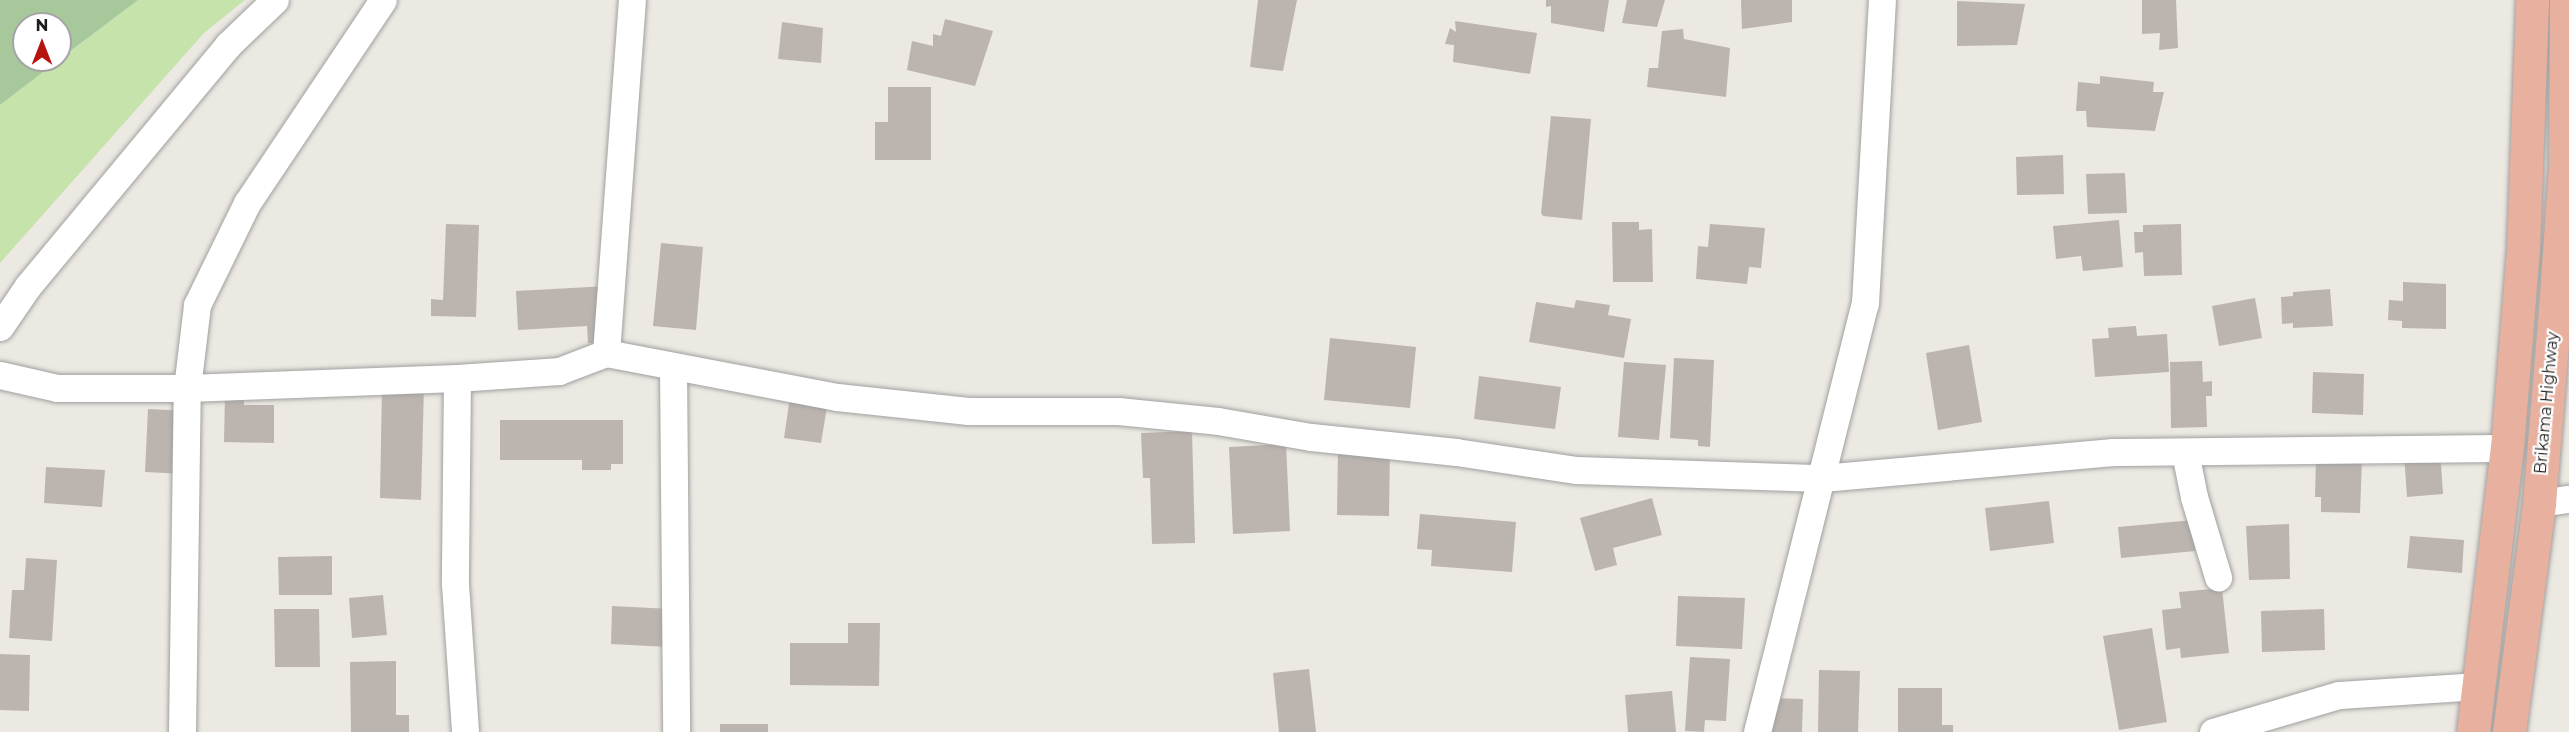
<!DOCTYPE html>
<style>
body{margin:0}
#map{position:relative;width:2569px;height:732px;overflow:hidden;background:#ece9e2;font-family:Montserrat,sans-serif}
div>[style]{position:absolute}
.grass>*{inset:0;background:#c6e3ac}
.forest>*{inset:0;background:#a7c89a}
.building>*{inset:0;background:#bcb5af}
.roads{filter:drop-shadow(0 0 2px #a0a0a0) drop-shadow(0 0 2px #a0a0a0)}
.minor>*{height:27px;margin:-13.5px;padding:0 13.5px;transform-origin:13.5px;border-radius:13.5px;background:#fff}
.trunk>*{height:33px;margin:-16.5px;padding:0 16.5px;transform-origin:16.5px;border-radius:16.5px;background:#e8b09e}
span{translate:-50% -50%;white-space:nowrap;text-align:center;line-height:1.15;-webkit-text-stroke:4.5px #fff;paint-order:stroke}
.street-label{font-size:16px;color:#1c1c1c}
.north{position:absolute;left:12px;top:12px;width:60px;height:60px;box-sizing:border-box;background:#fff;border:2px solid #a4a4a4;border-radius:50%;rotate:0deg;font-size:16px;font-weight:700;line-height:24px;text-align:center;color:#1c1c1c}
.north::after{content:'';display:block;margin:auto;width:21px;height:27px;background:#b61411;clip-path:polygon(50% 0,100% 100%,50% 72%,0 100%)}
</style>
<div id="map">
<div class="grass">
<div style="clip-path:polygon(138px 0,245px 0,204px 33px,0 263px,0 105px)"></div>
</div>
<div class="forest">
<div style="clip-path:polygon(0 0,138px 0,60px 59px,60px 24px,24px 24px,24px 60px,59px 60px,0 105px)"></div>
</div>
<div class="building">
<div style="clip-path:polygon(1258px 0,1297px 0,1283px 71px,1250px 67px)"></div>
<div style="clip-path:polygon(1546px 0,1609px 0,1604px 32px,1551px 23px,1551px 6px,1546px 7px)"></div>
<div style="clip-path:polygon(1627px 0,1665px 0,1657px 27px,1622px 23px)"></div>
<div style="clip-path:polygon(1741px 0,1792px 0,1792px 22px,1742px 29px)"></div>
<div style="clip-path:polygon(2142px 0,2176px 0,2178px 48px,2159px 50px,2160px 33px,2142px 34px)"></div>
<div style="clip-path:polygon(1957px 1px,2025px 4px,2017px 45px,1957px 46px)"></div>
<div style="clip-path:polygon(945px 19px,993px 31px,975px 86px,907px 70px,912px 41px,933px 46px,933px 34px,941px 36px)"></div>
<div style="clip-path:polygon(1455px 21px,1537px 33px,1530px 74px,1453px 62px,1454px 45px,1445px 44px,1450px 28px,1456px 32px)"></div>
<div style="clip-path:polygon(782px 22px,823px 28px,821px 63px,778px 59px)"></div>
<div style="clip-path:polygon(1683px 29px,1684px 39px,1730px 48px,1726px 97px,1647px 87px,1649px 68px,1658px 68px,1662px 31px)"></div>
<div style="clip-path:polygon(2100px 76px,2154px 82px,2153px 92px,2164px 92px,2155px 131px,2087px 127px,2086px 111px,2076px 111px,2078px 82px,2100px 84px)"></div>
<div style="clip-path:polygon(888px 87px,931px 87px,931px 160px,875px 160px,875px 122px,888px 122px)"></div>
<div style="clip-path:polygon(1551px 116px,1591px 119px,1582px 220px,1543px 216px,1541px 213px)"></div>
<div style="clip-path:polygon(2063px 155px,2064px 194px,2017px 195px,2016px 157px)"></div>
<div style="clip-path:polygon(2125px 173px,2127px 213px,2088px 214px,2086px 174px)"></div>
<div style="clip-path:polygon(2119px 220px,2123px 267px,2083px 271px,2081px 256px,2056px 259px,2053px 226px)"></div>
<div style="clip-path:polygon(1612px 222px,1639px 222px,1639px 230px,1652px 229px,1653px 282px,1613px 282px)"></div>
<div style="clip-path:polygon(446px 224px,479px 225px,476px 317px,431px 316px,431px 299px,443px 300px)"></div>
<div style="clip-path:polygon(1710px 224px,1765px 228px,1761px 268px,1749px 267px,1747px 284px,1696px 279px,1698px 246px,1708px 247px)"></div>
<div style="clip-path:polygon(2181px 224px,2182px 275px,2144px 276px,2143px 252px,2135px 253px,2134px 232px,2143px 232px,2143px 225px)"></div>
<div style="clip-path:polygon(661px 243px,703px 247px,696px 330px,653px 326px)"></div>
<div style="clip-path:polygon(2403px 282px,2446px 284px,2446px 329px,2402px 328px,2402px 321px,2388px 320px,2389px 300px,2403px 301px)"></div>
<div style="clip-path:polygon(608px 286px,611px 343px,588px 343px,587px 326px,518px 330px,516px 291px)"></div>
<div style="clip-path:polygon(2330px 289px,2333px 326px,2293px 328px,2293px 323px,2282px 324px,2281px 297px,2293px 296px,2293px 292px)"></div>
<div style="clip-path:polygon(2255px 298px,2262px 338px,2219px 346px,2212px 306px)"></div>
<div style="clip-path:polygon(1576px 300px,1610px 305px,1608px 315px,1631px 319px,1624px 358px,1529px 342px,1536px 302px,1574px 308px)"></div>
<div style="clip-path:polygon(2136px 326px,2137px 336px,2167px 334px,2169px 372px,2095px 377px,2092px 339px,2109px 338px,2108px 328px)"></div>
<div style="clip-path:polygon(1330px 338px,1416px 347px,1410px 408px,1324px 400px)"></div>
<div style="clip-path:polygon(1969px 345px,1982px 422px,1938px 430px,1926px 353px)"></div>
<div style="clip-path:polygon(1674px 358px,1714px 360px,1710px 447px,1698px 446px,1698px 440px,1670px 438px)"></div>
<div style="clip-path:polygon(2202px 361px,2203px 382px,2212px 381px,2212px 396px,2206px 396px,2207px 427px,2171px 428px,2170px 362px)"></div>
<div style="clip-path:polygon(1624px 362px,1666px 365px,1659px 440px,1618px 437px)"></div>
<div style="clip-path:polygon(2313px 372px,2364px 374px,2363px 415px,2312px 413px)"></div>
<div style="clip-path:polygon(1479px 376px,1561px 387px,1555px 429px,1474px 419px)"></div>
<div style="clip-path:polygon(792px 383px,830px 389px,821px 443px,784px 438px)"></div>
<div style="clip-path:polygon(382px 386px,424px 387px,421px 500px,380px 498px)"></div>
<div style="clip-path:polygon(225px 394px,244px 394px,244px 405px,274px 405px,274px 443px,224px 442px)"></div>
<div style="clip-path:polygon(148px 409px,189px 411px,186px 474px,145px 472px)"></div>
<div style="clip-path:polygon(500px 420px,623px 420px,623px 464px,611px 464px,611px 470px,582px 470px,582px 460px,500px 460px)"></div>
<div style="clip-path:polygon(1192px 431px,1195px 543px,1152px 544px,1150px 478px,1143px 478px,1141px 433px)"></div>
<div style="clip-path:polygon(1286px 444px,1290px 531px,1233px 534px,1229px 447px)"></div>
<div style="clip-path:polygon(1338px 445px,1390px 445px,1389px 516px,1337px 515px)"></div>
<div style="clip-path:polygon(2440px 450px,2443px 494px,2407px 497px,2404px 454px)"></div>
<div style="clip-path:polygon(2316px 458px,2362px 460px,2360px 513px,2321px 512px,2321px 497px,2315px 497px)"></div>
<div style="clip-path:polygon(46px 467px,105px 470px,102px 507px,44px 503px)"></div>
<div style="clip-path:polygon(1652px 498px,1662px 535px,1613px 548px,1617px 565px,1595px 571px,1580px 518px)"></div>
<div style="clip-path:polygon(2049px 501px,2054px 543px,1990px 551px,1985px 508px)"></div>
<div style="clip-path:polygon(1420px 514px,1516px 522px,1512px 572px,1431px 566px,1432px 550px,1417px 549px)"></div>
<div style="clip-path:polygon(2193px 520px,2195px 551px,2121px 558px,2118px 527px)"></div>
<div style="clip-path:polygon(2289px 524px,2290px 579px,2249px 580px,2246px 526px)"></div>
<div style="clip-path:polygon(2410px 536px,2464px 540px,2462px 573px,2407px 568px)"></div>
<div style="clip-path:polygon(332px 556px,332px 595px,279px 595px,278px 557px)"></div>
<div style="clip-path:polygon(26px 558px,57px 560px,52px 641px,9px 638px,12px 590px,24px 590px)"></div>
<div style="clip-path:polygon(2222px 588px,2229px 653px,2181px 658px,2180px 648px,2166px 650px,2162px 610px,2181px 608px,2179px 592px)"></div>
<div style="clip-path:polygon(383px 595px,387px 635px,352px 638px,349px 598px)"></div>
<div style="clip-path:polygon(1678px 596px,1745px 598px,1742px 649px,1676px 646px)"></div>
<div style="clip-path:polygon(612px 606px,671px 609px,669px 647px,611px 644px)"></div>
<div style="clip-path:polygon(274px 609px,319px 609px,320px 667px,275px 667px)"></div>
<div style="clip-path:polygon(2324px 609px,2325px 650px,2262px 652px,2261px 611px)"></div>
<div style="clip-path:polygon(848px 623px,880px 623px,879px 686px,790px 685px,790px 643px,848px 643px)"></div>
<div style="clip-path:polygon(2152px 628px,2167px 722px,2119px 730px,2103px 636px)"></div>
<div style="clip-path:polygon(0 654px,30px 655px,29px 711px,0 710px)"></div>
<div style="clip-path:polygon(1690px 657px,1730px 659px,1726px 721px,1705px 720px,1704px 732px,1685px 731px)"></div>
<div style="clip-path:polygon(396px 661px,396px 715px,409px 715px,409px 732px,351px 732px,350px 662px)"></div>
<div style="clip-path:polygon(1309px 669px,1316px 732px,1279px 732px,1273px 673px)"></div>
<div style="clip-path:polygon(1819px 670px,1860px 671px,1858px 732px,1818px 732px)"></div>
<div style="clip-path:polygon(1898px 688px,1942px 688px,1942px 725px,1953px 725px,1953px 732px,1898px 732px)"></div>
<div style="clip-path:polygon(1672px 691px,1676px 732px,1628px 732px,1625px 695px)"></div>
<div style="clip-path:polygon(1773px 698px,1803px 699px,1802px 732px,1772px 732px)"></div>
<div style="clip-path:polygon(720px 724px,768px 724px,768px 732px,720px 732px)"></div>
</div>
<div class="roads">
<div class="minor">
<div style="left:0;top:327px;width:50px;rotate:-55.7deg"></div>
<div style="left:28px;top:286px;width:313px;rotate:-50.3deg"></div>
<div style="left:228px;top:45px;width:65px;rotate:-43.8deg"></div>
<div style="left:606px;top:353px;width:354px;rotate:-85.8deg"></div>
<div style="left:673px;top:367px;width:365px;rotate:89.5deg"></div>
<div style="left:0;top:375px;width:58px;rotate:12.8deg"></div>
<div style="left:57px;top:388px;width:130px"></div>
<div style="left:187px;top:388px;width:270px;rotate:-2.1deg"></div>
<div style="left:457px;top:378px;width:102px;rotate:-3.9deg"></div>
<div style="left:559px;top:371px;width:50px;rotate:-21deg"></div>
<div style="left:606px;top:353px;width:235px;rotate:10.8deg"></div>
<div style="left:837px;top:397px;width:132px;rotate:6.1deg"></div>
<div style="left:968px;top:411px;width:150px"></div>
<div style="left:1118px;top:411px;width:100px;rotate:5.7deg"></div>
<div style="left:1218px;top:421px;width:94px;rotate:9.8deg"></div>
<div style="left:1311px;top:437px;width:146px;rotate:5.9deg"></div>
<div style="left:1456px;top:452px;width:122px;rotate:8.5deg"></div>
<div style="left:1577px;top:470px;width:245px;rotate:1.9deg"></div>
<div style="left:1822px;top:478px;width:292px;rotate:-5.1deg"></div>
<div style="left:2113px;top:452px;width:394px;rotate:-0.6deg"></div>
<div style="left:457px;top:378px;width:206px;rotate:90.6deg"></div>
<div style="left:455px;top:584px;width:148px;rotate:86.1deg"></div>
<div style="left:2185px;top:452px;width:46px;rotate:78.7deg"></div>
<div style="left:2194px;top:497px;width:84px;rotate:73.3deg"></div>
<div style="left:2539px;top:503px;width:30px;rotate:-8deg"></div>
<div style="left:182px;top:732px;width:344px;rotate:-89.2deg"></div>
<div style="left:187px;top:388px;width:84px;rotate:-83.1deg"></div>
<div style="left:197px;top:305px;width:114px;rotate:-63.9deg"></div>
<div style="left:247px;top:203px;width:244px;rotate:-56.2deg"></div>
<div style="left:1757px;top:732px;width:442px;rotate:-75.9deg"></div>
<div style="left:1865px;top:303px;width:303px;rotate:-86.8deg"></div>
<div style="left:2213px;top:732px;width:131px;rotate:-16.4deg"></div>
<div style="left:2339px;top:695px;width:140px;rotate:-3.7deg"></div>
</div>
<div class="trunk">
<div style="left:2473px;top:732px;width:286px;rotate:-83.2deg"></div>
<div style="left:2507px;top:448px;width:199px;rotate:-85.4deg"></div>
<div style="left:2523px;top:250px;width:250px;rotate:-87.9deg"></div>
<div style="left:2509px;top:732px;width:231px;rotate:-82.5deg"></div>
<div style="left:2539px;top:503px;width:195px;rotate:-85.3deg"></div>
<div style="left:2555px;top:309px;width:144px;rotate:-86deg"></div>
<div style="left:2565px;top:165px;width:165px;rotate:-89.7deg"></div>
</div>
</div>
<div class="street-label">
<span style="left:2547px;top:403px;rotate:-85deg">Brikama Highway</span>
</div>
<div class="north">N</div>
</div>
